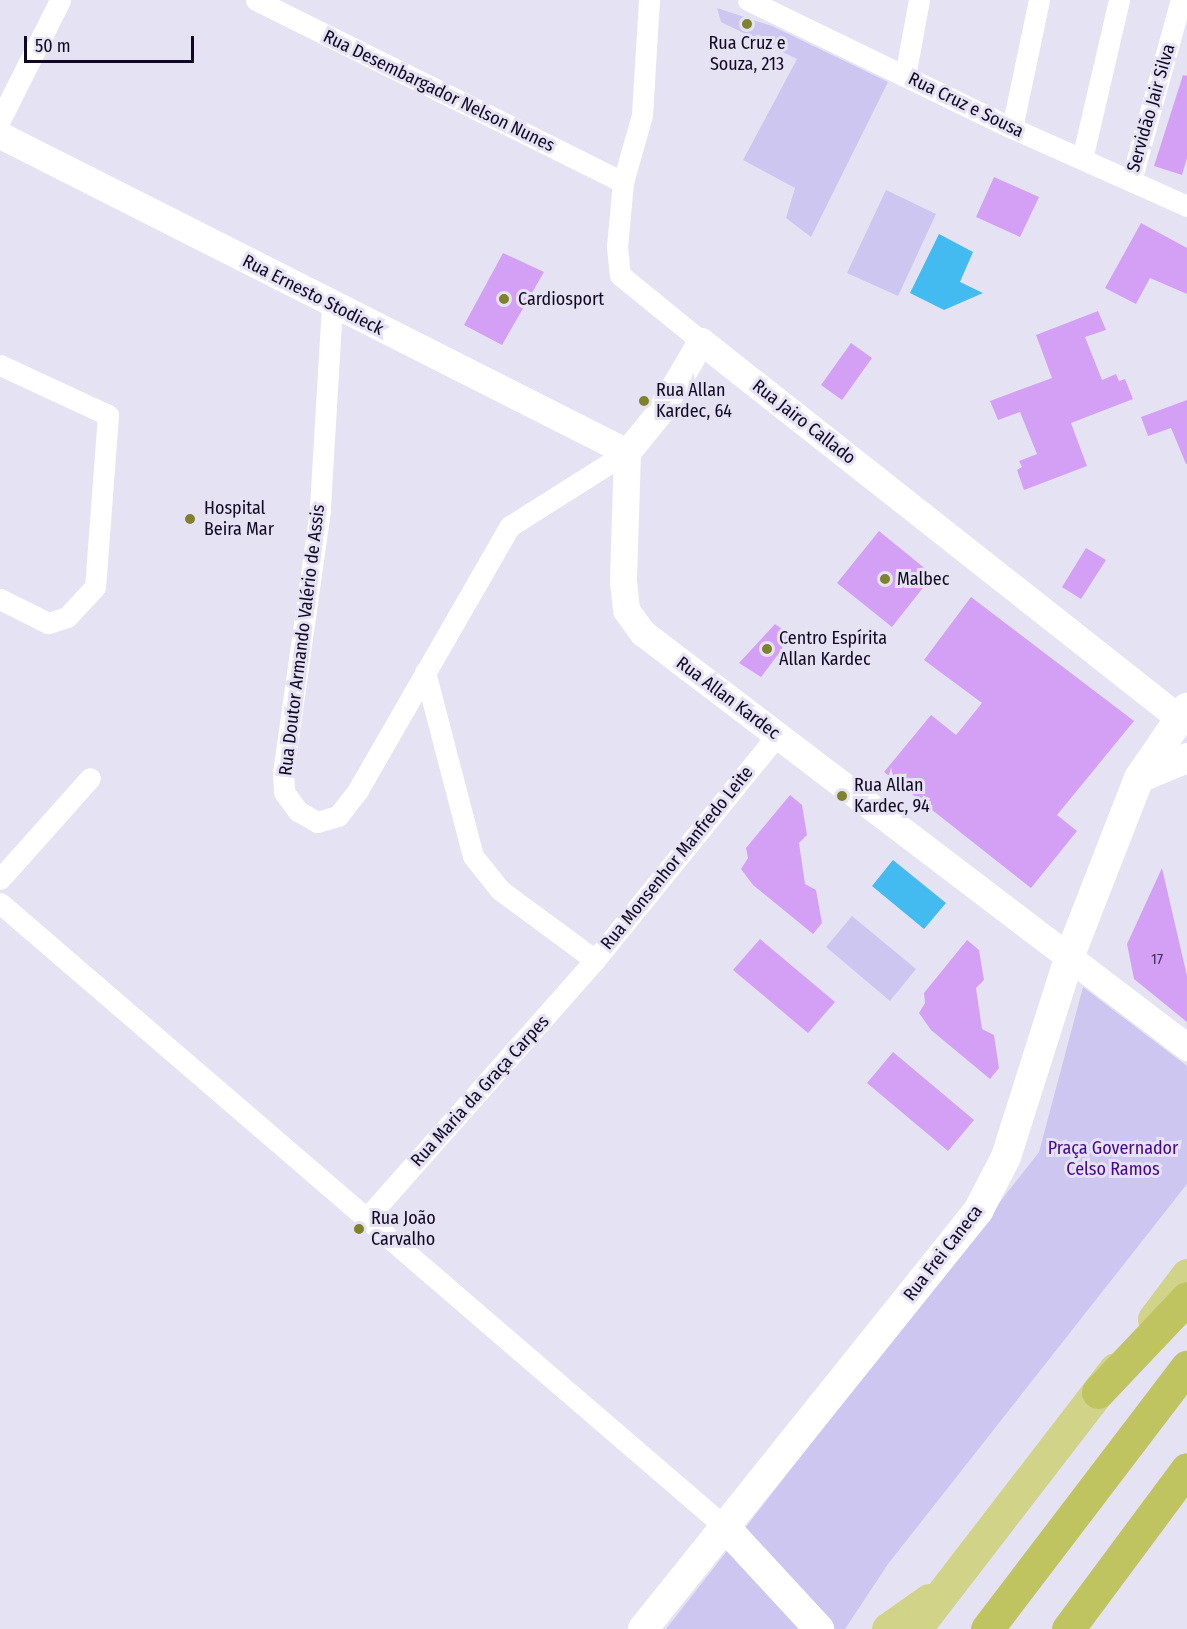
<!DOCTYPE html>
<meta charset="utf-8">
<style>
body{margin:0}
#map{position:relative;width:1187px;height:1629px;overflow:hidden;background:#e5e3f3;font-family:"Fira Sans Condensed",sans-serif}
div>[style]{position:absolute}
.green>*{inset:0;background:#cdc6f1}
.water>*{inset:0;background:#43bbf0}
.building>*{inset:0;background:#d4a0f5}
.minor>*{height:21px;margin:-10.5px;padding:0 10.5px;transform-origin:10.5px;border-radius:10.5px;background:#fff}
.tertiary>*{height:27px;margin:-13.5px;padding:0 13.5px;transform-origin:13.5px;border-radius:13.5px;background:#fff}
.secondary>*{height:30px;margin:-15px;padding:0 15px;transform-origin:15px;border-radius:15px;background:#fff}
.primary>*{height:33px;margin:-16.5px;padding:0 16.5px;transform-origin:16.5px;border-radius:16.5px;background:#d0d388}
.trunk>*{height:33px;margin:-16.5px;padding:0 16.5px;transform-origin:16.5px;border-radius:16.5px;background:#c0c460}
.dots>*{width:16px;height:16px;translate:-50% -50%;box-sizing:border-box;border:3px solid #e5e3f3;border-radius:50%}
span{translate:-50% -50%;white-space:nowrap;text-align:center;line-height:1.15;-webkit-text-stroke:6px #e5e3f3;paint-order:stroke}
.number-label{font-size:15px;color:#402e57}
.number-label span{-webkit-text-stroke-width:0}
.poi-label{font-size:18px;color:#0f0822}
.left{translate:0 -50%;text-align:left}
.street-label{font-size:18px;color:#0f0822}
.park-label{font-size:18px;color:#440693}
.scale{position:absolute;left:24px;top:36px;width:170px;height:27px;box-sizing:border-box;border:3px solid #0f0822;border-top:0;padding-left:8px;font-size:18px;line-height:21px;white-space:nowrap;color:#0f0822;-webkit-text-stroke:4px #e5e3f3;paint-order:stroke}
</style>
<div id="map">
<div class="green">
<div style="clip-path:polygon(717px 8px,772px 26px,888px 82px,811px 237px,786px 218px,795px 188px,743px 160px,797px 59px,721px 22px)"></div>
<div style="clip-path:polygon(886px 190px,936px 214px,898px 296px,847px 273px)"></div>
<div style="clip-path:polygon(852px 916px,916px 969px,890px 1001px,826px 947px)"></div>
<div style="clip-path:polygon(1083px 987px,1187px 1066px,1187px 1184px,888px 1564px,845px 1629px,666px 1629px,1039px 1152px)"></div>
</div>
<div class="water">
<div style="clip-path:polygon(939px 234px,973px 252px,960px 282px,983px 293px,944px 310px,910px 293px)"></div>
<div style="clip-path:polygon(893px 860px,946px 903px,924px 929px,872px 886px)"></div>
</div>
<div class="building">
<div style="clip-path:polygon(1183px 75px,1187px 76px,1187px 158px,1182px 175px,1154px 166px)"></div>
<div style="clip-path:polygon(994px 177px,1039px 197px,1020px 237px,976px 217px)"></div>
<div style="clip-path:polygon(1141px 223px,1187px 248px,1187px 294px,1150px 278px,1136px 304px,1105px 288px)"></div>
<div style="clip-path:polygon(503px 253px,544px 272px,502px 345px,464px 325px)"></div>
<div style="clip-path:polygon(1098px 311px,1106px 330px,1085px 337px,1102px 380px,1116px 374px,1119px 381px,1125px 379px,1133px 399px,1071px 423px,1087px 466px,1024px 490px,1017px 470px,1022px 467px,1019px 461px,1037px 454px,1020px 412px,998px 420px,990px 401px,1052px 378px,1036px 335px)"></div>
<div style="clip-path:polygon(851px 343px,872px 358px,842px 400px,821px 385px)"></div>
<div style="clip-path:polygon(1187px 400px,1187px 464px,1186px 464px,1171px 428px,1148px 436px,1141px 417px)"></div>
<div style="clip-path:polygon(879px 531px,933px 575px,892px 627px,837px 583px)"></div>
<div style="clip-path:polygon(1086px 548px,1106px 560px,1081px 599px,1062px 587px)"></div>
<div style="clip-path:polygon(971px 597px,1134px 721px,1057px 815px,1077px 831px,1031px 888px,884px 772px,931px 715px,956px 735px,982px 703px,924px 660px)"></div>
<div style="clip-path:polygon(775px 624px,792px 636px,761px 677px,739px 663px)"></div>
<div style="clip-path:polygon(790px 795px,802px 805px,807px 835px,799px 843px,805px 884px,816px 890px,822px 923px,813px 934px,753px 885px,741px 869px,748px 858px,746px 848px)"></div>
<div style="clip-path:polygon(1162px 868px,1187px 976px,1187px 1022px,1134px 979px,1127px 944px)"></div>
<div style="clip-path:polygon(760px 939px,835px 1002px,808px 1033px,733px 970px)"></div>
<div style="clip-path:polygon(967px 940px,979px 950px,984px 980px,976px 988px,982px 1029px,994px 1035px,999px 1068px,990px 1079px,931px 1030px,919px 1013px,925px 1003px,924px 993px)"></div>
<div style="clip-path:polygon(893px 1052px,974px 1120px,948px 1151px,867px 1083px)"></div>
</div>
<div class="minor">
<div style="left:256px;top:0;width:410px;rotate:26.4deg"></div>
<div style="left:649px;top:0;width:115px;rotate:93.5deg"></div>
<div style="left:642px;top:115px;width:70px;rotate:105.8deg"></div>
<div style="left:623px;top:182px;width:65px;rotate:95.3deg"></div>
<div style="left:617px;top:247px;width:28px;rotate:84deg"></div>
<div style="left:620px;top:275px;width:104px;rotate:39.2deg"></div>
<div style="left:748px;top:0;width:293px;rotate:25.9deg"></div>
<div style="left:1012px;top:128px;width:192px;rotate:24deg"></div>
<div style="left:905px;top:76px;width:77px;rotate:-79.6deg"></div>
<div style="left:0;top:120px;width:134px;rotate:-63.4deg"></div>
<div style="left:1012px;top:128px;width:131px;rotate:-78.1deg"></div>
<div style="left:1082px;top:159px;width:163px;rotate:-76.9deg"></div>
<div style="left:1131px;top:181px;width:188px;rotate:-74.6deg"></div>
<div style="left:332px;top:305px;width:205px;rotate:93.4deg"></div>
<div style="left:320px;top:510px;width:265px;rotate:98deg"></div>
<div style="left:283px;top:772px;width:20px;rotate:87deg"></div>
<div style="left:284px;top:792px;width:24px;rotate:54deg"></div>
<div style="left:298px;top:811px;width:22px;rotate:30deg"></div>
<div style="left:317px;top:822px;width:22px;rotate:-16deg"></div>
<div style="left:338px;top:816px;width:33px;rotate:-52deg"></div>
<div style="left:358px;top:790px;width:305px;rotate:-60.1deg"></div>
<div style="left:510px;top:526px;width:138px;rotate:-32.3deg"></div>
<div style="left:0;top:365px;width:119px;rotate:24.8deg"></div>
<div style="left:108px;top:415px;width:172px;rotate:94.3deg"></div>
<div style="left:95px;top:587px;width:41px;rotate:133deg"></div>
<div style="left:67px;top:617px;width:20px;rotate:162deg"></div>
<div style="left:48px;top:623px;width:54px;rotate:-153.4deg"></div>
<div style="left:425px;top:672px;width:190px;rotate:75.4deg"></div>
<div style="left:473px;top:856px;width:43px;rotate:51.5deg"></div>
<div style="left:500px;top:890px;width:118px;rotate:36.4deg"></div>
<div style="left:595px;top:960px;width:289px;rotate:-51deg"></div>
<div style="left:0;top:879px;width:135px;rotate:-48.3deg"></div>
<div style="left:0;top:903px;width:957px;rotate:40.72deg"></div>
<div style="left:365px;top:1220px;width:347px;rotate:-48.5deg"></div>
</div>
<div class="tertiary">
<div style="left:0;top:135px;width:703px;rotate:26.82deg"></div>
<div style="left:1179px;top:718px;width:609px;rotate:-141.74deg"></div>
<div style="left:701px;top:341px;width:83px;rotate:120.3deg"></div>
<div style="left:659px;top:413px;width:50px;rotate:129.4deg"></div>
<div style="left:627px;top:452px;width:129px;rotate:91.8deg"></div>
<div style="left:623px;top:581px;width:29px;rotate:84deg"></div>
<div style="left:626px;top:610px;width:29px;rotate:54deg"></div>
<div style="left:643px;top:633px;width:684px;rotate:37.27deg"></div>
</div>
<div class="secondary">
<div style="left:1139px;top:778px;width:52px;rotate:-22.6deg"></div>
<div style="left:725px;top:1527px;width:139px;rotate:47.3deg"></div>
<div style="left:643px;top:1629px;width:536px;rotate:-51.29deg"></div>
<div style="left:978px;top:1211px;width:61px;rotate:-62.6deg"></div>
<div style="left:1006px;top:1157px;width:212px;rotate:-72.4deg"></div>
<div style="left:1070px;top:955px;width:190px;rotate:-68.7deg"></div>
<div style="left:1139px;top:778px;width:85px;rotate:-55.6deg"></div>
</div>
<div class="primary">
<div style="left:1154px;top:1319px;width:55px;rotate:-53.1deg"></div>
<div style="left:888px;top:1629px;width:50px;rotate:-35.3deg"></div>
<div style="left:915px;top:1629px;width:328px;rotate:-52.4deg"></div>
</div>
<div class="trunk">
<div style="left:1098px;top:1392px;width:129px;rotate:-46.6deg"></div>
<div style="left:987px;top:1629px;width:330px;rotate:-52.7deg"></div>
<div style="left:1068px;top:1629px;width:199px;rotate:-53.4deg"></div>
</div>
<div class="dots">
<div style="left:747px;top:24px;background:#7e822c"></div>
<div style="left:504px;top:299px;background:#7e822c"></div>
<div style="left:644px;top:401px;background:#7e822c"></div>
<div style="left:190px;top:519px;background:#7e822c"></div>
<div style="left:885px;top:579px;background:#7e822c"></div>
<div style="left:767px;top:649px;background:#7e822c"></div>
<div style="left:842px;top:796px;background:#7e822c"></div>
<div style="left:359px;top:1229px;background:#7e822c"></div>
</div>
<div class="number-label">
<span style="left:1157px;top:960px">17</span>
</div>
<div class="poi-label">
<span style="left:747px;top:54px">Rua Cruz e<br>Souza, 213</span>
<span class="left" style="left:518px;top:299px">Cardiosport</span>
<span class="left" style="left:656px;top:401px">Rua Allan<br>Kardec, 64</span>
<span class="left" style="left:204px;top:519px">Hospital<br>Beira Mar</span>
<span class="left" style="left:897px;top:579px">Malbec</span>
<span class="left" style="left:779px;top:649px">Centro Espírita<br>Allan Kardec</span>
<span class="left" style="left:854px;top:796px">Rua Allan<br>Kardec, 94</span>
<span class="left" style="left:371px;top:1229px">Rua João<br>Carvalho</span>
</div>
<div class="street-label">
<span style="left:439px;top:91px;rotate:26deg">Rua Desembargador Nelson Nunes</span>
<span style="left:966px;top:105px;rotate:26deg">Rua Cruz e Sousa</span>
<span style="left:1151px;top:108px;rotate:-74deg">Servidão Jair Silva</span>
<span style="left:313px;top:295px;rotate:27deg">Rua Ernesto Stodieck</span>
<span style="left:804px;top:422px;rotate:38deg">Rua Jairo Callado</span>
<span style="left:302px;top:640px;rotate:-83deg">Rua Doutor Armando Valério de Assis</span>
<span style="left:728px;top:698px;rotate:37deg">Rua Allan Kardec</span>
<span style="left:677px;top:858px;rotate:-51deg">Rua Monsenhor Manfredo Leite</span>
<span style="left:480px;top:1091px;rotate:-48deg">Rua Maria da Graça Carpes</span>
<span style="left:943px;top:1253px;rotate:-52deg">Rua Frei Caneca</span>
</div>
<div class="park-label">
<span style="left:1113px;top:1159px">Praça Governador<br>Celso Ramos</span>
</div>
<div class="scale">50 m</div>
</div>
